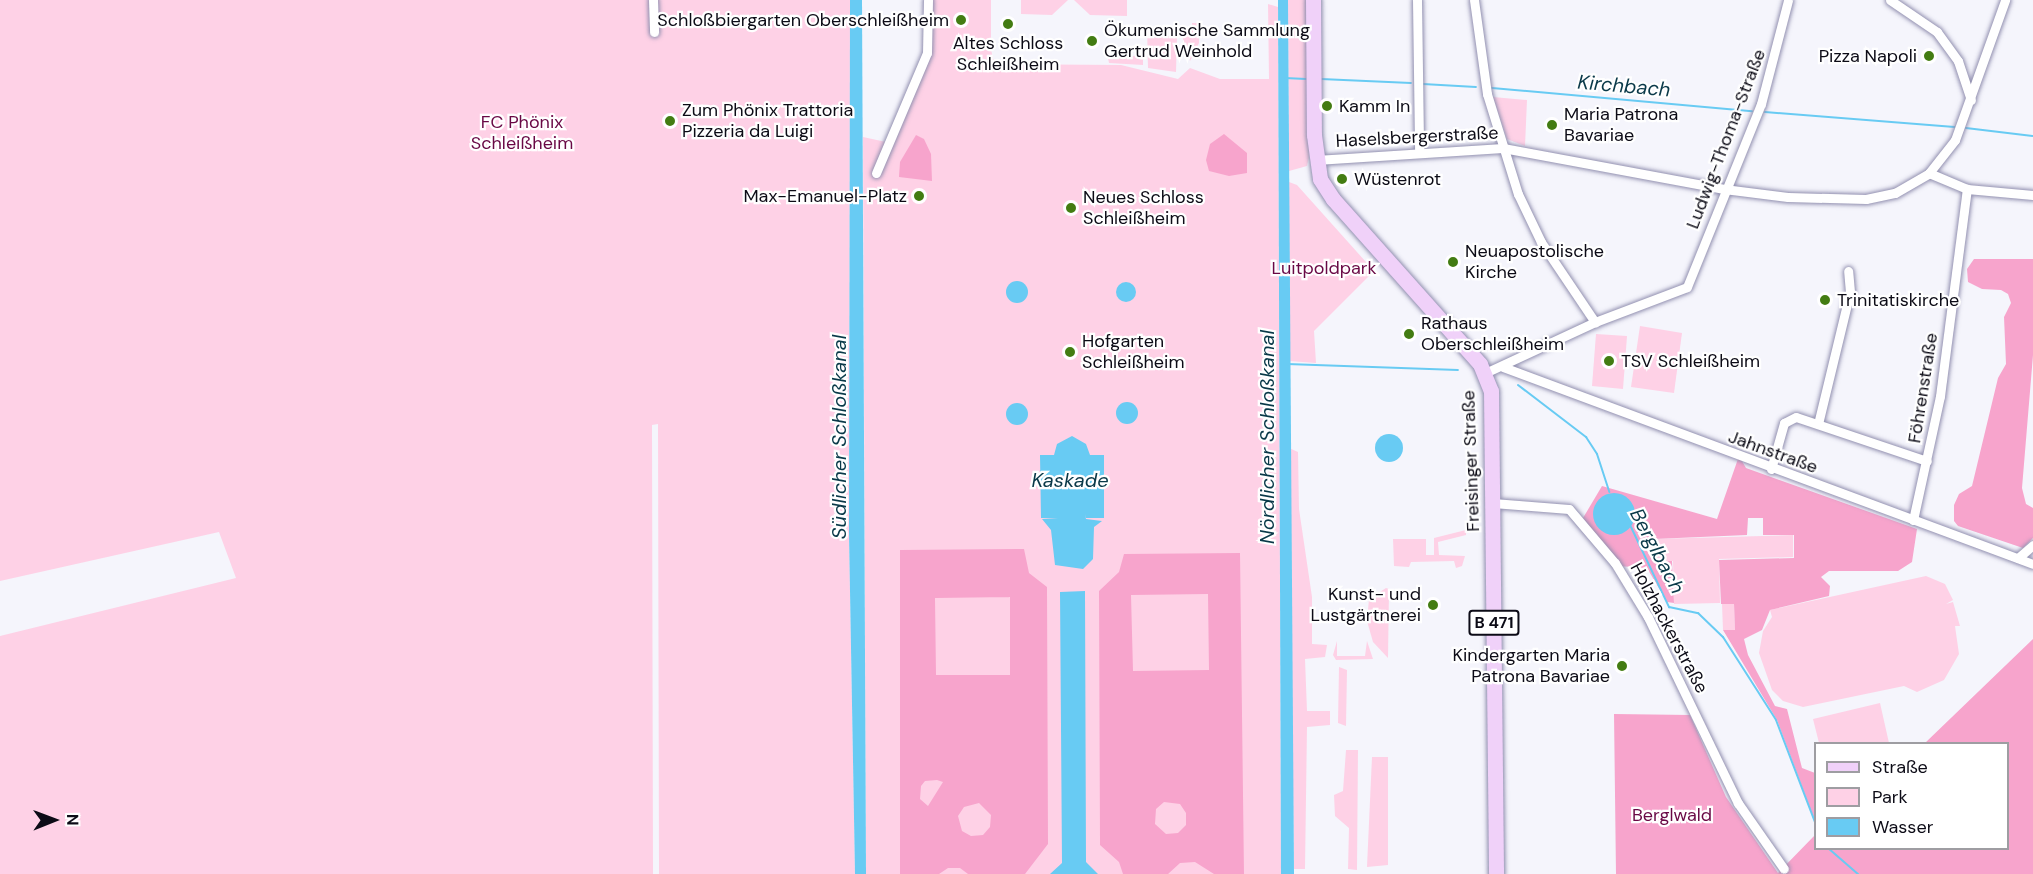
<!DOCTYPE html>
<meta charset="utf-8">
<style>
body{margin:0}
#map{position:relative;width:2033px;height:874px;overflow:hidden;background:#f5f5fc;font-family:"DM Sans",sans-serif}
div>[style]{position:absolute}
.green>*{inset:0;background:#fed1e6}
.forest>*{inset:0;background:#f7a4cc}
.water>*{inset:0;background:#68cbf3}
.round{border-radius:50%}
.stream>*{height:2px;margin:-1px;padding:0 1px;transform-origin:1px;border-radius:1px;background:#68cbf3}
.roads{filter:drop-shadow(0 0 2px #9290b0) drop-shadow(0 0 2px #9290b0)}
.minor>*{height:9px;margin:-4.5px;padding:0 4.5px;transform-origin:4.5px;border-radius:4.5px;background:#fff}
.primary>*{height:15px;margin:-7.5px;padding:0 7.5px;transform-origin:7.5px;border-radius:7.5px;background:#f0d1f9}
.dots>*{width:16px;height:16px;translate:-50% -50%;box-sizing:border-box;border:3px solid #fff;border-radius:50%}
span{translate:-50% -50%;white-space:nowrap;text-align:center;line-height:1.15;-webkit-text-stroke:4.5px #fff;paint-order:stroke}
.shield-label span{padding:2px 4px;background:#fff;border:2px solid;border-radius:4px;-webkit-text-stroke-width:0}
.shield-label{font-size:16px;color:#0c0b16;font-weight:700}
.poi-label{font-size:18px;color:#0c0b16}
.right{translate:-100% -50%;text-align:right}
.left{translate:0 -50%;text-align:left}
.park-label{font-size:18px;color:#690845}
.street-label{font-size:18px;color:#0c0b16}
.water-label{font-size:20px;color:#0a3949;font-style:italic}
.legend{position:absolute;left:1814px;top:742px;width:195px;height:108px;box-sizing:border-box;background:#fff;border:2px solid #9e9da2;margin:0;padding:8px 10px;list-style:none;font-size:18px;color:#0c0b16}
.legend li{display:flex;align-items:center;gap:12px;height:30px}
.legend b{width:30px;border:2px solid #9e9da2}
.north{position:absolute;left:24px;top:790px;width:60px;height:60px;-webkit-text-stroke:4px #fff;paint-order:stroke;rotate:89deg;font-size:16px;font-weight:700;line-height:24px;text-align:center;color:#0c0b16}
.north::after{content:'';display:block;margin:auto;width:21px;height:27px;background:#0c0b16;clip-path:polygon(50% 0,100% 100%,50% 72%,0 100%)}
</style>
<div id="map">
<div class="green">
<div style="clip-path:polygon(0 0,850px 0,849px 534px,855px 874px,659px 874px,658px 424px,652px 425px,653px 874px,0 874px,0 636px,236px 578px,219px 532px,0 581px)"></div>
<div style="clip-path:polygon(925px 0,991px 0,991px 49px,993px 59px,1000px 64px,1121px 65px,1178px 79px,1190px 68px,1220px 79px,1269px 79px,1268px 4px,1278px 7px,1281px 874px,866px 874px,863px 137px,886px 142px,925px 50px)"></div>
<div style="clip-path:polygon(1021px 0,1068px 0,1052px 15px,1021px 14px)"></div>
<div style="clip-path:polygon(1074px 0,1127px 0,1127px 16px,1090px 15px)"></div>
<div style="clip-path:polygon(1288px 0,1307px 0,1309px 157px,1307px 166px,1289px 171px)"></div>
<div style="clip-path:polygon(1192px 23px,1199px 23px,1199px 43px,1190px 61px,1182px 36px,1192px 35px)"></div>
<div style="clip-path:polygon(1147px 27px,1152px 27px,1153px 36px,1177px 36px,1176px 72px,1148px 68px)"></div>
<div style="clip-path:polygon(1107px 53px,1134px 56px,1143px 53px,1143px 65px,1109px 63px)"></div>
<div style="clip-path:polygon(1493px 97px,1527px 100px,1525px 146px,1507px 139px)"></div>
<div style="clip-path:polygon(1289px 182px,1297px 185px,1374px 271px,1314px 331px,1316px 363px,1289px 361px)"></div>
<div style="clip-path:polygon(1640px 326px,1682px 333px,1674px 393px,1631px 387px)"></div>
<div style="clip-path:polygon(1596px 334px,1627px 336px,1623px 389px,1592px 386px)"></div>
<div style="clip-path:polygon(1289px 448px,1298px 452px,1299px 509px,1312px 597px,1312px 644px,1327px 645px,1325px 657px,1305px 659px,1307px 711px,1330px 711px,1330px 725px,1307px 727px,1305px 869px,1294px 869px)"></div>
<div style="clip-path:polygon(1466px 530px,1466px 535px,1438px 542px,1439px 555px,1465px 556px,1462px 566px,1456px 568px,1454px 561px,1411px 562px,1409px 567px,1394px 566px,1393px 539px,1426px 539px,1426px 555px,1434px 555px,1434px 538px)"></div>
<div style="clip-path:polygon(1793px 535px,1793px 557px,1719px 559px,1720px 603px,1674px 604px,1673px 561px,1655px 561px,1655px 539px)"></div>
<div style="clip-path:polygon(1926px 576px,1945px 584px,1953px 600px,1946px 604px,1953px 602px,1960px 626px,1955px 626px,1959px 654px,1944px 680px,1917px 692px,1904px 686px,1803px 707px,1783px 701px,1772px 690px,1759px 653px,1763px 631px,1772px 617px,1770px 610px)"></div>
<div style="clip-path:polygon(1386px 588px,1389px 589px,1388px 658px,1373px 642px,1367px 621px,1369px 599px)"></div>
<div style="clip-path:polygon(1734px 603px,1735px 630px,1723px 630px,1722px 604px)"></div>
<div style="clip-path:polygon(1337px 641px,1337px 656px,1365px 656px,1367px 641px,1373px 659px,1336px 660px,1333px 655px)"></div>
<div style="clip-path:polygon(1339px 667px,1347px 670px,1346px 726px,1338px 723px)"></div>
<div style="clip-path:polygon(1880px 703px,1889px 743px,1819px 743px,1813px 719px)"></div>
<div style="clip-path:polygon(1346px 750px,1358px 750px,1357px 870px,1348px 869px,1349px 828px,1335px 816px,1334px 795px,1343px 791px)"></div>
<div style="clip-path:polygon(1372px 757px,1388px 757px,1388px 865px,1367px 867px)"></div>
</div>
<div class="forest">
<div style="clip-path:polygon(1224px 134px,1247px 153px,1247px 173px,1229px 176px,1209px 171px,1206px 160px,1210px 144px)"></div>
<div style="clip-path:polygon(916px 135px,924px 139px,931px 154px,932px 181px,899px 177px,900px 162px)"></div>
<div style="clip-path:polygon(1974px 259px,2033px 259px,2033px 355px,2022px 488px,2026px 504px,2033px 508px,2033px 538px,2023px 548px,1958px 526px,1954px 521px,1954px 505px,1959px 494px,1972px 486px,1998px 378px,2006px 364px,2004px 317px,2011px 303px,2008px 294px,2001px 290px,1982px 289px,1968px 282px,1967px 269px)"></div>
<div style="clip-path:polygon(1739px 456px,1746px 468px,1917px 529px,1912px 562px,1898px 571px,1829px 571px,1821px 577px,1830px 586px,1829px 596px,1770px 610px,1762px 630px,1744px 639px,1748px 655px,1775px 706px,1787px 709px,1802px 768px,1815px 773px,1815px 821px,1777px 720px,1723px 630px,1735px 630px,1734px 604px,1721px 604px,1719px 560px,1794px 558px,1794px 535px,1763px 535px,1763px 518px,1748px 518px,1747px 535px,1654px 539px,1655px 561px,1672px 561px,1674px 603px,1667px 602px,1647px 568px,1617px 566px,1583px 518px,1602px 486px,1717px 519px)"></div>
<div style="clip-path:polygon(evenodd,1024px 549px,1029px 573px,1047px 587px,1048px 844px,1025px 874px,968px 874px,960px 868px,948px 868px,939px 874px,900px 874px,900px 550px,1024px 549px,1010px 597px,1010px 675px,936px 675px,935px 598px,1010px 597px,1024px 549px,937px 780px,943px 782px,928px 806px,920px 799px,921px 786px,925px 781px,937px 780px,1024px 549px,979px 803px,991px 815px,990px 827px,983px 835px,971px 836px,962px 831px,958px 816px,964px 807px,979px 803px)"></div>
<div style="clip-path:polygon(evenodd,1240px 553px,1244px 874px,1214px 874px,1195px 862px,1180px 863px,1168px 874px,1123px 874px,1119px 862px,1100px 845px,1099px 591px,1119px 572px,1124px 554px,1240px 553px,1208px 594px,1209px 670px,1133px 671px,1131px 595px,1208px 594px,1240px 553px,1164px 802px,1180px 804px,1186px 813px,1186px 825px,1178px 833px,1166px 834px,1155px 824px,1156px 809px,1164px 802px)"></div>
<div style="clip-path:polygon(2033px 639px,2033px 874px,1616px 874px,1614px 714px,1690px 715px,1726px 797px,1778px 873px,1815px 835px,1816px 848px,2008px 848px,2008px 744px,1925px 743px)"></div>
</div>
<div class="water">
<div style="clip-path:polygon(850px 0,862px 0,866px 874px,855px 874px,849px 534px)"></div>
<div style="clip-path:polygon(1278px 0,1288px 0,1294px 874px,1281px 874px)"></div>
<div class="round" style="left:1006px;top:281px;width:22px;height:22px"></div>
<div class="round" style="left:1116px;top:282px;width:20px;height:20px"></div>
<div class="round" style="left:1116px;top:402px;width:22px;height:22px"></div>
<div class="round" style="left:1006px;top:403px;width:22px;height:22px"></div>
<div class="round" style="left:1375px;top:434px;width:28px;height:28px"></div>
<div style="clip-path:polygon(1072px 436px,1086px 444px,1090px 455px,1104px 455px,1104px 518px,1086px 518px,1085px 514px,1086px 519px,1102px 521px,1094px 527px,1093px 559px,1083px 569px,1055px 565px,1051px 530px,1042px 519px,1058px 518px,1041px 518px,1040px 455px,1054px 455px,1057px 444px)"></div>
<div class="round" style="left:1593px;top:493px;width:42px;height:42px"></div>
<div style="clip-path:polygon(1085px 591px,1086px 862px,1098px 874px,1050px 874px,1062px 863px,1060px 592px)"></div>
</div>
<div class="stream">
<div style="left:1285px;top:78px;width:21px;rotate:3deg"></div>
<div style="left:1321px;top:79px;width:90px;rotate:2.5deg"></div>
<div style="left:1423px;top:84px;width:53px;rotate:3.2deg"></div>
<div style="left:1492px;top:88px;width:261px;rotate:5.1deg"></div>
<div style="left:1765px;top:112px;width:190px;rotate:4.5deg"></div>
<div style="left:1966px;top:128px;width:67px;rotate:6.8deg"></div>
<div style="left:1287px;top:364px;width:171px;rotate:2deg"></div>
<div style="left:1518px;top:385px;width:86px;rotate:37.4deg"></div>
<div style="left:1586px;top:437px;width:20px;rotate:57deg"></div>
<div style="left:1597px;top:454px;width:40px;rotate:72deg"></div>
<div style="left:1631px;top:527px;width:89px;rotate:64.6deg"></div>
<div style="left:1669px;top:607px;width:30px;rotate:12deg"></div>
<div style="left:1698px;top:613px;width:35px;rotate:44deg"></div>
<div style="left:1723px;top:637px;width:98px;rotate:57.4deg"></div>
<div style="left:1776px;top:720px;width:112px;rotate:69.1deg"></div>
<div style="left:1828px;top:848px;width:40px;rotate:41deg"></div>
</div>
<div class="roads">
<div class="minor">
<div style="left:653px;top:0;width:32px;rotate:88deg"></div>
<div style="left:1417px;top:0;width:152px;rotate:89.2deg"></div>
<div style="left:1474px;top:0;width:95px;rotate:82.1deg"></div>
<div style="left:1487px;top:94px;width:105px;rotate:72.8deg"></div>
<div style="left:1518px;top:194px;width:53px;rotate:64.4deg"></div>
<div style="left:1541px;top:242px;width:97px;rotate:56deg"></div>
<div style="left:1890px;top:0;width:57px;rotate:34.2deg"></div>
<div style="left:1937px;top:32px;width:36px;rotate:54deg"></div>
<div style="left:1958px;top:61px;width:41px;rotate:71.6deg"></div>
<div style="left:1316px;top:160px;width:187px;rotate:-3.7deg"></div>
<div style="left:1503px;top:148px;width:225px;rotate:10.5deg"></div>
<div style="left:1724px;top:189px;width:64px;rotate:7.1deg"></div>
<div style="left:1788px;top:197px;width:78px;rotate:1.5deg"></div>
<div style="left:1866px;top:199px;width:30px;rotate:-12deg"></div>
<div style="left:1895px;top:193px;width:39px;rotate:-30deg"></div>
<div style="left:1929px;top:173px;width:42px;rotate:-51.8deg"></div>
<div style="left:1955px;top:140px;width:149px;rotate:-70.3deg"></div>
<div style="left:876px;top:173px;width:130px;rotate:-67deg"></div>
<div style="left:927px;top:53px;width:53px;rotate:-88.9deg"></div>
<div style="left:1929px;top:173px;width:41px;rotate:22.8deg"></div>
<div style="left:1967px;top:189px;width:66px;rotate:5.2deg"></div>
<div style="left:1503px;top:367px;width:565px;rotate:20.39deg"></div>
<div style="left:1485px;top:373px;width:121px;rotate:-24.9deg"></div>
<div style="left:1595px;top:322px;width:98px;rotate:-20.8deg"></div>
<div style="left:1687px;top:287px;width:197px;rotate:-68deg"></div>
<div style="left:1761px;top:104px;width:107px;rotate:-75.4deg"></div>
<div style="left:1818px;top:424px;width:136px;rotate:-76.4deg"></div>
<div style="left:1850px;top:292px;width:21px;rotate:-95deg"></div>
<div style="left:1771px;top:469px;width:48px;rotate:-74.2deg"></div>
<div style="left:1784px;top:423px;width:13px;rotate:-27deg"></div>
<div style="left:1796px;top:417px;width:138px;rotate:18.6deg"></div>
<div style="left:1493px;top:503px;width:76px;rotate:4.5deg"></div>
<div style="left:1569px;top:509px;width:71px;rotate:49.6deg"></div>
<div style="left:1615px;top:563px;width:63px;rotate:58.6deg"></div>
<div style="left:1648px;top:617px;width:207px;rotate:64.2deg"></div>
<div style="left:1738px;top:803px;width:80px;rotate:55.1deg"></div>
<div style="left:1913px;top:520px;width:127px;rotate:-77.7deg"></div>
<div style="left:1940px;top:396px;width:209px;rotate:-82.6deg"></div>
<div style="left:2018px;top:558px;width:20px;rotate:-41deg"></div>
</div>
<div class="primary">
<div style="left:1313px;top:0;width:135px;rotate:89.6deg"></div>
<div style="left:1314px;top:135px;width:44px;rotate:82.2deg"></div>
<div style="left:1320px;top:179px;width:24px;rotate:57deg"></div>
<div style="left:1333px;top:199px;width:221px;rotate:48.3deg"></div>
<div style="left:1480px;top:364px;width:29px;rotate:68deg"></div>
<div style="left:1491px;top:391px;width:483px;rotate:89.4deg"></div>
</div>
</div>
<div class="dots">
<div style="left:961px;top:20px;background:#437c12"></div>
<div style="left:1008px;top:24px;background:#437c12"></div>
<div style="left:1092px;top:41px;background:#437c12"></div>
<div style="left:1929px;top:56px;background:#437c12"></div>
<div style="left:1327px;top:106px;background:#437c12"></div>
<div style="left:670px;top:121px;background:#437c12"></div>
<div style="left:1552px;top:125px;background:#437c12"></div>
<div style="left:1342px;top:179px;background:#437c12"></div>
<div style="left:919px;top:196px;background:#437c12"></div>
<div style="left:1071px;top:208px;background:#437c12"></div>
<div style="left:1453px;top:262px;background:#437c12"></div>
<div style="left:1825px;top:300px;background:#437c12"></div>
<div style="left:1409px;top:334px;background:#437c12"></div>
<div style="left:1070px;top:352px;background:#437c12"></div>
<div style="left:1609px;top:361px;background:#437c12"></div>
<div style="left:1433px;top:605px;background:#437c12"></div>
<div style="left:1622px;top:666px;background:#437c12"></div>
</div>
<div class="shield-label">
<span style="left:1494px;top:623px">B 471</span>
</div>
<div class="poi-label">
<span class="right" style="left:949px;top:20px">Schloßbiergarten Oberschleißheim</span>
<span class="left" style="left:1104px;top:41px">Ökumenische Sammlung<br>Gertrud Weinhold</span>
<span style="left:1008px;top:54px">Altes Schloss<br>Schleißheim</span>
<span class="right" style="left:1917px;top:56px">Pizza Napoli</span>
<span class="left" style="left:1339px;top:106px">Kamm In</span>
<span class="left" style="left:682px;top:121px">Zum Phönix Trattoria<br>Pizzeria da Luigi</span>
<span class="left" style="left:1564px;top:125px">Maria Patrona<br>Bavariae</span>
<span class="left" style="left:1354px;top:179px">Wüstenrot</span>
<span class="right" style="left:907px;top:196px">Max-Emanuel-Platz</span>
<span class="left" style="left:1083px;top:208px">Neues Schloss<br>Schleißheim</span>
<span class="left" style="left:1465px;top:262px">Neuapostolische<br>Kirche</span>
<span class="left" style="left:1837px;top:300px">Trinitatiskirche</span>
<span class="left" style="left:1421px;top:334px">Rathaus<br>Oberschleißheim</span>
<span class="left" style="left:1082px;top:352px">Hofgarten<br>Schleißheim</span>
<span class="left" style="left:1621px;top:361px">TSV Schleißheim</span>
<span class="right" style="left:1421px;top:605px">Kunst- und<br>Lustgärtnerei</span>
<span class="right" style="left:1610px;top:666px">Kindergarten Maria<br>Patrona Bavariae</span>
</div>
<div class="park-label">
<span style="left:522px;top:133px">FC Phönix<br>Schleißheim</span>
<span style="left:1324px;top:268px">Luitpoldpark</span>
<span style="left:1672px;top:815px">Berglwald</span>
</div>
<div class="street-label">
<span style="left:1417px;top:137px;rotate:-3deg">Haselsbergerstraße</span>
<span style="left:1726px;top:139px;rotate:-69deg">Ludwig-Thoma-Straße</span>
<span style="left:1923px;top:388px;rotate:-81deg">Föhrenstraße</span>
<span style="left:1773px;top:452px;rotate:20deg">Jahnstraße</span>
<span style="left:1471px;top:461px;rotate:-92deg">Freisinger Straße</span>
<span style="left:1669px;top:628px;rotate:62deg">Holzhackerstraße</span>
</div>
<div class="water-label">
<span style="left:1624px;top:86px;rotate:5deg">Kirchbach</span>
<span style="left:839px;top:437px;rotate:-90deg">Südlicher Schloßkanal</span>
<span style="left:1267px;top:437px;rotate:-90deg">Nördlicher Schloßkanal</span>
<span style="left:1070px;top:480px">Kaskade</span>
<span style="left:1657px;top:551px;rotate:62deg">Berglbach</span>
</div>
<ul class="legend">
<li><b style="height:8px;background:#f0d1f9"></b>Straße</li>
<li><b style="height:16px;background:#fed1e6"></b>Park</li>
<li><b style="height:16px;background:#68cbf3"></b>Wasser</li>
</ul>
<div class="north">N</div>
</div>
